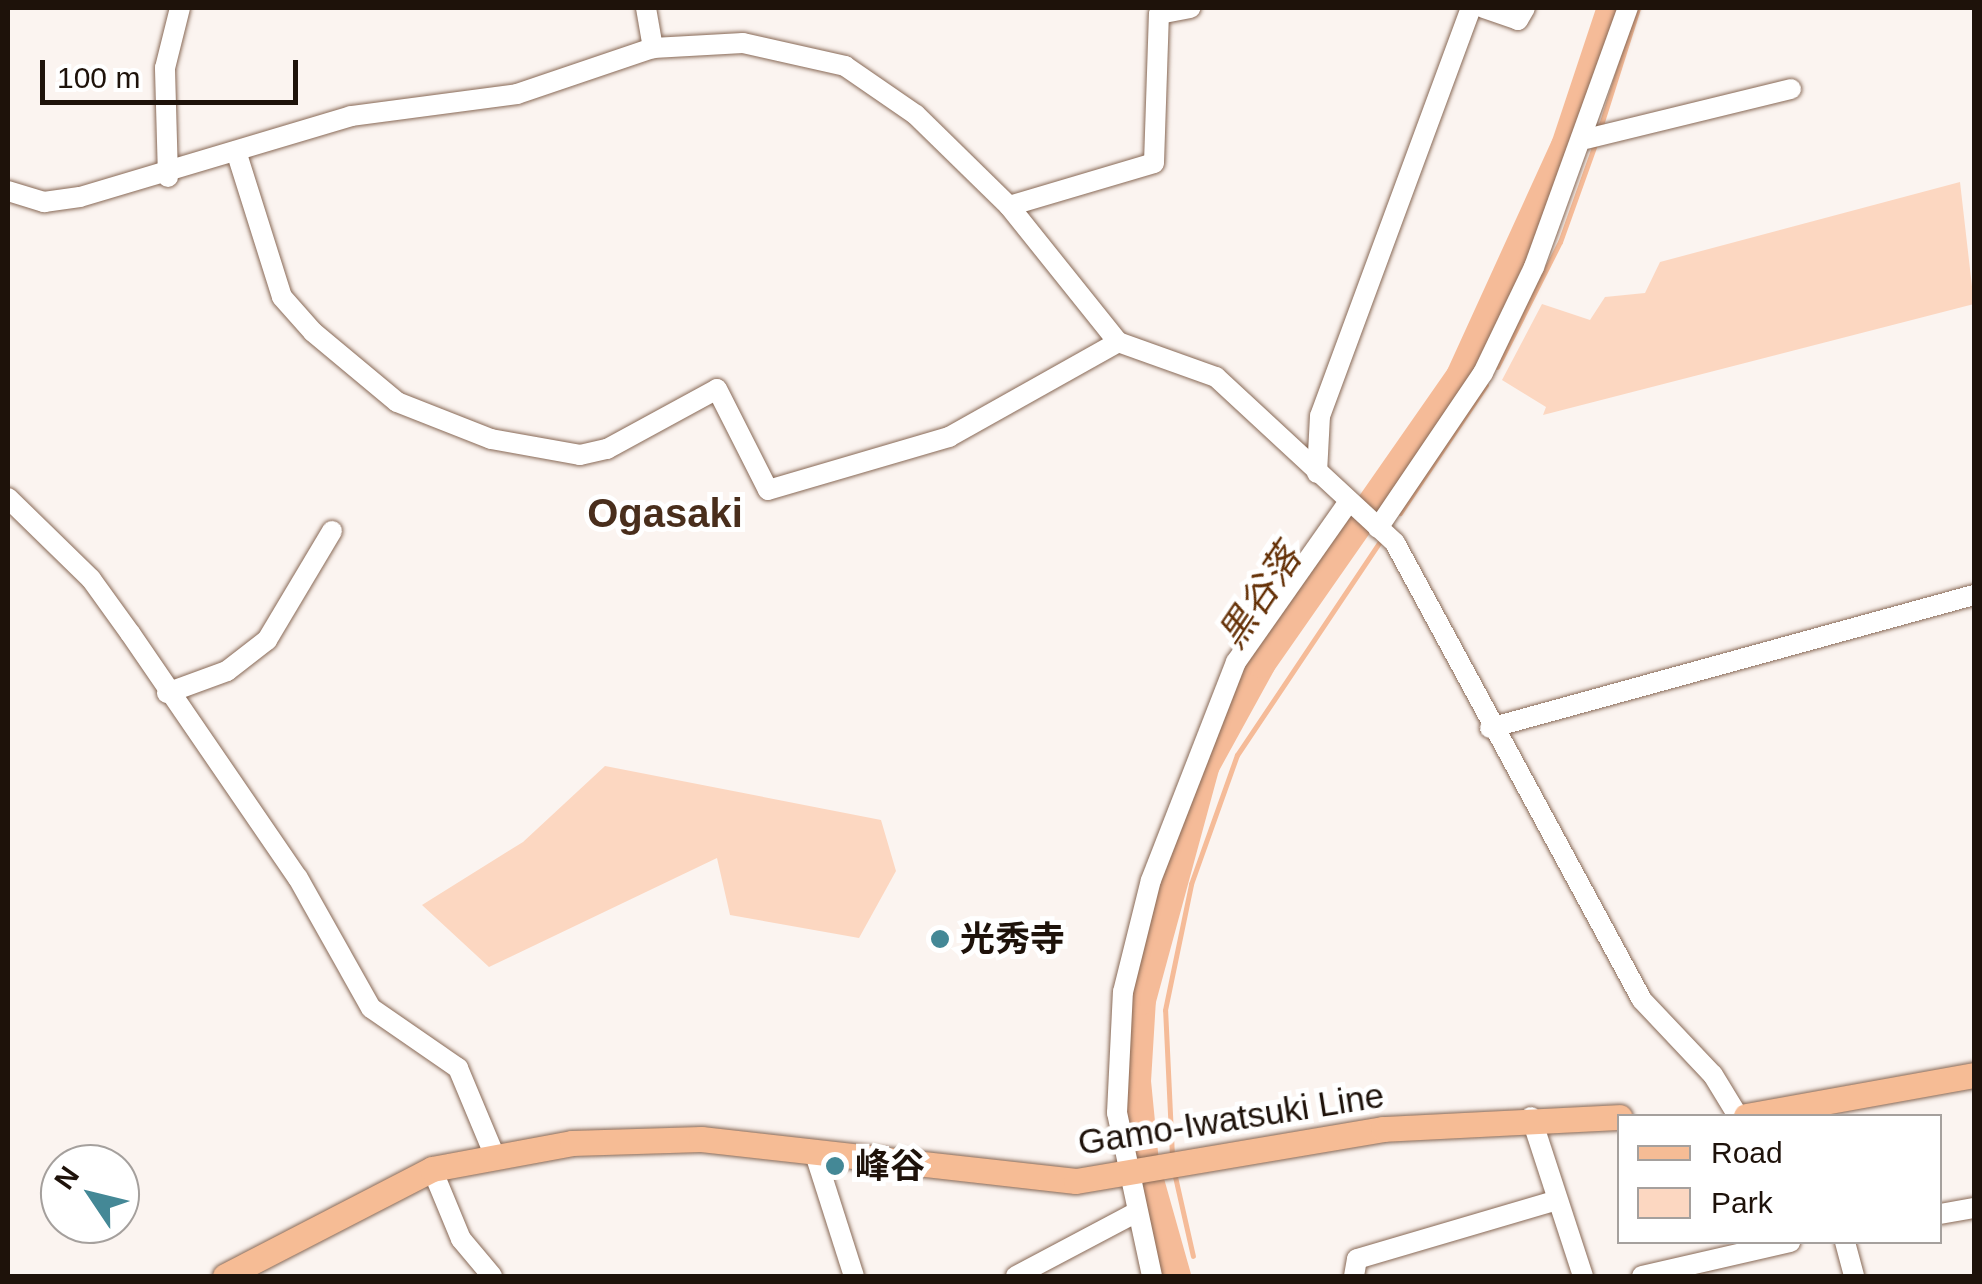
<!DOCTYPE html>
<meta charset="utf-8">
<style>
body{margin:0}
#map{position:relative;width:1982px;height:1284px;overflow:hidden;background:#fbf4f0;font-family:Helvetica,"Noto Sans JP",sans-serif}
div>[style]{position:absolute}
.green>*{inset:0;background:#fcd7c1}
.stream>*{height:5px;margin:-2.5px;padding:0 2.5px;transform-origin:2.5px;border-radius:2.5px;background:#f5bb98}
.river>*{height:30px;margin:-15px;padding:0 15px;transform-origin:15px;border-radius:15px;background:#f5bb98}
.roads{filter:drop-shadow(0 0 2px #886956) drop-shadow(0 0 2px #886956)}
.minor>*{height:20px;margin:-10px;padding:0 10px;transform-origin:10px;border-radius:10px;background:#fff}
.major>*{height:25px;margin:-12.5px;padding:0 12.5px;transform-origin:12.5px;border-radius:12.5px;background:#f6bc95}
.dots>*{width:28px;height:28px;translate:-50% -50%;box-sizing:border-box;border:5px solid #fff;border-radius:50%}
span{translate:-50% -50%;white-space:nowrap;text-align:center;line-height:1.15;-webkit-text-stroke:10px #fff;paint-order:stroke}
.poi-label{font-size:35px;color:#1e120a;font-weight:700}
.left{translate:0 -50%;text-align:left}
.street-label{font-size:35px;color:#1e120a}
.water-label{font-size:38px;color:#653107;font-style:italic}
.quarter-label{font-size:40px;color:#492e1c;font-weight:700}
.frame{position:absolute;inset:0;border:10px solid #1e120a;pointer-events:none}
.legend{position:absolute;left:1617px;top:1114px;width:325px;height:130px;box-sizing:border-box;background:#fff;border:2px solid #a5a09d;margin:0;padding:12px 18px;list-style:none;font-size:30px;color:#1e120a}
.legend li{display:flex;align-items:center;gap:20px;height:50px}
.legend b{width:50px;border:2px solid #a5a09d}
.north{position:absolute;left:40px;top:1144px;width:100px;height:100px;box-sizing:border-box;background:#fff;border:2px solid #a5a09d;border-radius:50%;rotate:305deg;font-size:28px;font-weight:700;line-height:40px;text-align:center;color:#1e120a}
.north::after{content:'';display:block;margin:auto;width:35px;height:45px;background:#448896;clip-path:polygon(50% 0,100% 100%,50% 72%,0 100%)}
.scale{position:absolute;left:40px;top:60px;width:258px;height:45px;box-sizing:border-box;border:5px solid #1e120a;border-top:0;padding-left:12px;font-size:30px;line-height:35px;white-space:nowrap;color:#1e120a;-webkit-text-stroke:8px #fff;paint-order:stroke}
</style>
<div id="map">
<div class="green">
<div style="clip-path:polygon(1960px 182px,1974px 304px,1543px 415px,1546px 407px,1502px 380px,1542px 304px,1590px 320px,1605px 297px,1645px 293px,1660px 262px)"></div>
<div style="clip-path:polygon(605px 766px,881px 820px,896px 871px,859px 938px,730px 915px,717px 858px,489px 967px,422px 905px,523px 842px)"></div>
</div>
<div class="stream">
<div style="left:1600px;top:128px;width:126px;rotate:-72.4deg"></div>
<div style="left:1497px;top:367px;width:140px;rotate:-63.3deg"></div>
<div style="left:1560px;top:242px;width:104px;rotate:-70.3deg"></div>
<div style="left:1400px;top:513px;width:154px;rotate:-56.1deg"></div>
<div style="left:1172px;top:1156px;width:146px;rotate:-92.7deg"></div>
<div style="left:1165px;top:1010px;width:129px;rotate:-78.3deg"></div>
<div style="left:1191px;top:884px;width:137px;rotate:-70.4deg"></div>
<div style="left:1237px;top:755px;width:261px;rotate:-56.2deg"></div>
<div style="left:1174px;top:1172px;width:86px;rotate:77.3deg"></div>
</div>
<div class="river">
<div style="left:1176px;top:1276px;width:117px;rotate:-105.8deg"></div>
<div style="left:1144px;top:1163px;width:82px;rotate:-95.6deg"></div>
<div style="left:1136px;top:1081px;width:81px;rotate:-86.5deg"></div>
<div style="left:1141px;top:1000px;width:244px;rotate:-74.8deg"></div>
<div style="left:1205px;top:765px;width:116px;rotate:-61.2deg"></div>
<div style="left:1261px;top:663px;width:350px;rotate:-55.1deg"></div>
<div style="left:1461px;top:376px;width:253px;rotate:-65.5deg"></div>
<div style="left:1566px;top:146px;width:145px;rotate:-71.6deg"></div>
</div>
<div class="roads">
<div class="minor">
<div style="left:646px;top:8px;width:41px;rotate:80.1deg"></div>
<div style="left:1484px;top:8px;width:36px;rotate:19deg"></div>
<div style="left:1518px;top:20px;width:14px;rotate:-60deg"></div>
<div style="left:1586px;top:139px;width:211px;rotate:-13.7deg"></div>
<div style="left:236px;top:151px;width:153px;rotate:72.5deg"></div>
<div style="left:282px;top:297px;width:47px;rotate:48.5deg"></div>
<div style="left:313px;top:332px;width:109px;rotate:39.8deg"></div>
<div style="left:397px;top:402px;width:101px;rotate:21.5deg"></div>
<div style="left:491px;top:439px;width:90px;rotate:10.2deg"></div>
<div style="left:580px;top:455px;width:28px;rotate:-13deg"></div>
<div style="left:607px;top:449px;width:125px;rotate:-28.6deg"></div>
<div style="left:717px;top:389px;width:113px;rotate:63.2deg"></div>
<div style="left:768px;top:490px;width:189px;rotate:-16.3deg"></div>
<div style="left:949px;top:437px;width:194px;rotate:-29.3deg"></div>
<div style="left:168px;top:177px;width:109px;rotate:-91.6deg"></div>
<div style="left:165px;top:68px;width:62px;rotate:-76deg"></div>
<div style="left:8px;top:191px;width:38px;rotate:17deg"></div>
<div style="left:44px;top:202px;width:36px;rotate:-8deg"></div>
<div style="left:80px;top:197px;width:283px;rotate:-16.6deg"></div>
<div style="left:351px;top:116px;width:167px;rotate:-7.5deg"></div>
<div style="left:517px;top:94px;width:144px;rotate:-18.7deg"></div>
<div style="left:653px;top:48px;width:90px;rotate:-3.2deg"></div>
<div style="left:743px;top:43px;width:105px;rotate:12.7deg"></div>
<div style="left:845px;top:66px;width:86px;rotate:34.6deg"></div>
<div style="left:916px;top:115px;width:130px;rotate:44.4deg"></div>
<div style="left:1009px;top:206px;width:174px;rotate:51.3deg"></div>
<div style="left:1118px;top:342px;width:104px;rotate:19.7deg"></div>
<div style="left:1216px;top:377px;width:244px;rotate:42.8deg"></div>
<div style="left:1395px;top:543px;width:519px;rotate:61.61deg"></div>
<div style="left:1642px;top:1000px;width:103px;rotate:46.6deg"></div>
<div style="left:1713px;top:1075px;width:48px;rotate:58.6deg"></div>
<div style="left:1009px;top:206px;width:151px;rotate:-16.5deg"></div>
<div style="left:1154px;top:163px;width:149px;rotate:-88.1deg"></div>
<div style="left:1159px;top:14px;width:32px;rotate:-11deg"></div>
<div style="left:1317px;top:473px;width:57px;rotate:-87deg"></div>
<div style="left:1320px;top:416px;width:435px;rotate:-69.7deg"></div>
<div style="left:8px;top:498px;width:116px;rotate:44.3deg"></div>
<div style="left:91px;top:579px;width:67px;rotate:54.2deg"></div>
<div style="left:130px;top:633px;width:297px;rotate:55.6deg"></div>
<div style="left:298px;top:878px;width:149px;rotate:60.7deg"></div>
<div style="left:371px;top:1008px;width:106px;rotate:34.6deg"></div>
<div style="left:458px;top:1068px;width:93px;rotate:67.3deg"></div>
<div style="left:1378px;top:528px;width:187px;rotate:-55.9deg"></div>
<div style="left:1483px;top:373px;width:118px;rotate:-64.3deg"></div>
<div style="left:1534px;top:267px;width:276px;rotate:-70.1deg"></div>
<div style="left:167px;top:693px;width:64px;rotate:-20.1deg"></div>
<div style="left:227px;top:671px;width:51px;rotate:-37.8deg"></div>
<div style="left:267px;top:640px;width:127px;rotate:-59.2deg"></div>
<div style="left:1490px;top:728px;width:502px;rotate:-15.37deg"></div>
<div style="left:1531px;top:1117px;width:167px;rotate:71.9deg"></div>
<div style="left:814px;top:1151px;width:131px;rotate:72.3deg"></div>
<div style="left:432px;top:1169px;width:76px;rotate:67.5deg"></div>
<div style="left:461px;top:1239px;width:48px;rotate:50deg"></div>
<div style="left:1940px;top:1214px;width:35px;rotate:-10deg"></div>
<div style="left:1845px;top:1242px;width:35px;rotate:75deg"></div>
<div style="left:1016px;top:1276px;width:135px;rotate:-27.9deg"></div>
<div style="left:1152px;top:1276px;width:167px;rotate:-102.1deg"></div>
<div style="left:1117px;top:1113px;width:121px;rotate:-87.2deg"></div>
<div style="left:1123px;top:992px;width:115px;rotate:-76deg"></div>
<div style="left:1151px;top:880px;width:234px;rotate:-68.7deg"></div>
<div style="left:1236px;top:662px;width:193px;rotate:-54.9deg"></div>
<div style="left:1354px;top:1276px;width:17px;rotate:-80deg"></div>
<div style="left:1357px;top:1259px;width:209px;rotate:-16.4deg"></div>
<div style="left:1642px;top:1276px;width:152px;rotate:-12.9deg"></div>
</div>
<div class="major">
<div style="left:1746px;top:1116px;width:232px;rotate:-10.2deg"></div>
<div style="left:225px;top:1276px;width:233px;rotate:-27.3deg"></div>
<div style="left:432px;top:1169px;width:142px;rotate:-10.5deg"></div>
<div style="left:572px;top:1143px;width:129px;rotate:-1.8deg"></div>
<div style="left:701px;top:1139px;width:377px;rotate:6.4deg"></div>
<div style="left:1076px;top:1181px;width:311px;rotate:-9.6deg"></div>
<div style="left:1383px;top:1129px;width:237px;rotate:-2.9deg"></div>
</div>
</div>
<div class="dots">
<div style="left:940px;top:939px;background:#448896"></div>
<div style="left:835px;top:1166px;background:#448896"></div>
</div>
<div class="poi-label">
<span class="left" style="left:960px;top:939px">光秀寺</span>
<span class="left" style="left:855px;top:1166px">峰谷</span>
</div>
<div class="street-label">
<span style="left:1231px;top:1119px;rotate:-9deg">Gamo-Iwatsuki Line</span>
</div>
<div class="water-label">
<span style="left:1260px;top:597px;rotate:-56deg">黒谷落</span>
</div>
<div class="quarter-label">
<span style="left:665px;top:513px">Ogasaki</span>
</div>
<div class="frame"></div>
<ul class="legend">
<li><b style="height:12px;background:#f6bc95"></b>Road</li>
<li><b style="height:28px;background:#fcd7c1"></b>Park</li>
</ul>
<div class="north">N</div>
<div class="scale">100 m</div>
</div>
